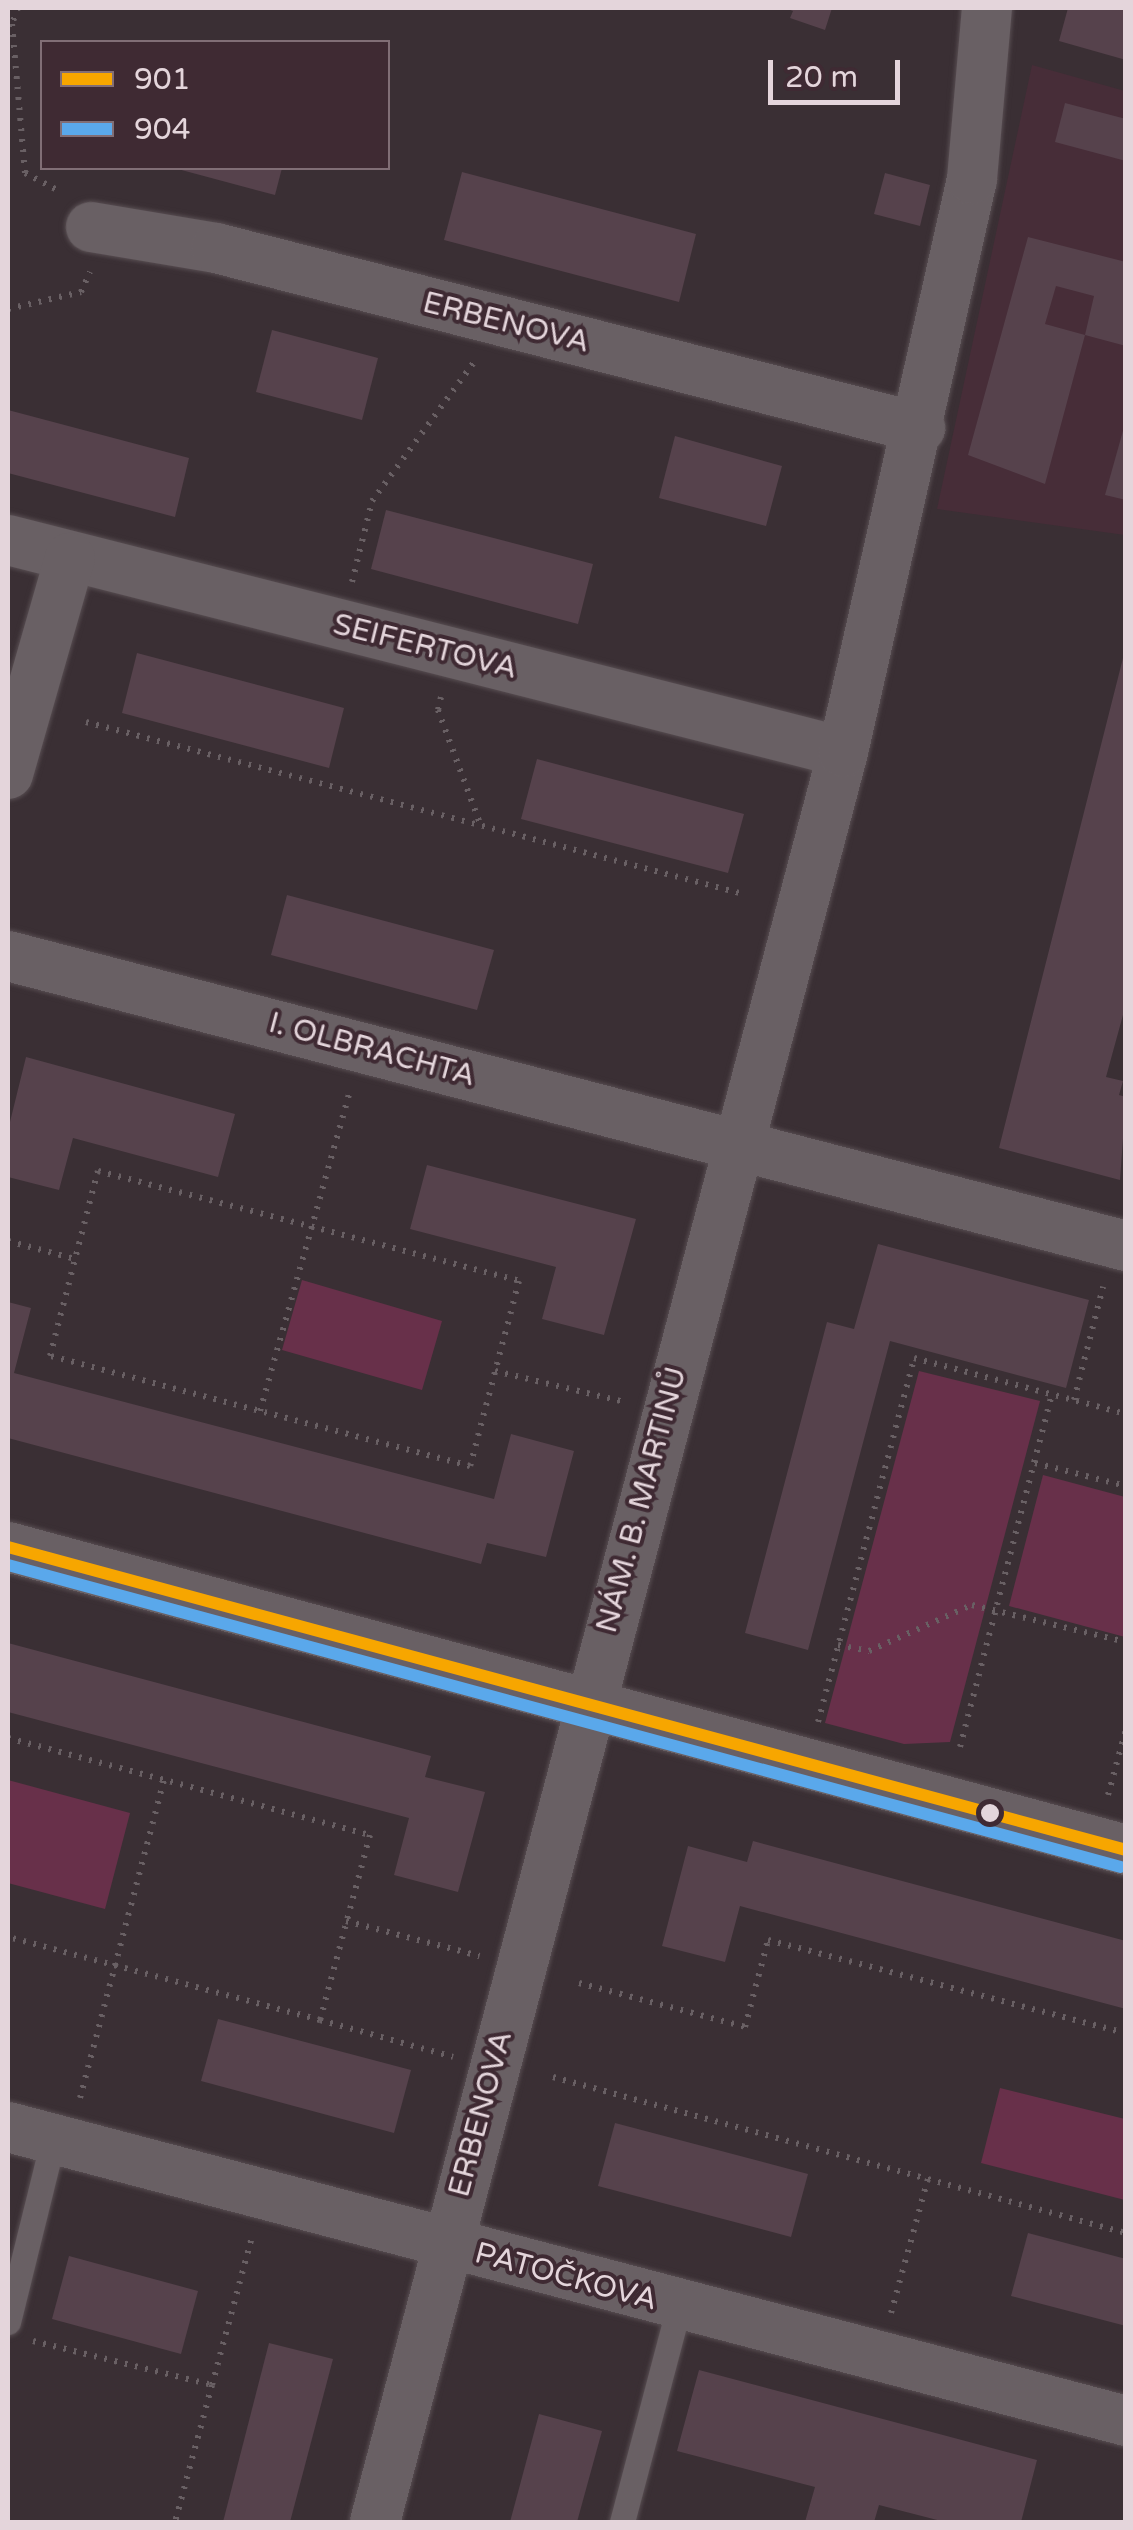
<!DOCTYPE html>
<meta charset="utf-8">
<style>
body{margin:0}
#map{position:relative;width:1133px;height:2530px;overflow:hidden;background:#3a2f34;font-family:"Varela Round",sans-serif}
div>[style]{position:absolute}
.built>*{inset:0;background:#472d38}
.green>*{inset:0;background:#68304a}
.building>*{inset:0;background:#56424c}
.path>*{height:6px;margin-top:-3px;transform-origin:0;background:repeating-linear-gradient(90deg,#696064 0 2.5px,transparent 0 10.5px)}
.roads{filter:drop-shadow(0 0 2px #574d51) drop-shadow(0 0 2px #574d51)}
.service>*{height:25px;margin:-12.5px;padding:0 12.5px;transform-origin:12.5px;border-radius:12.5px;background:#696064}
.minor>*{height:50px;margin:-25px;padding:0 25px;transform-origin:25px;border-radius:25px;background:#696064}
.bus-1>*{height:12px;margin:-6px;padding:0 6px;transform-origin:6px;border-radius:6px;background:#f7a600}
.bus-2>*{height:12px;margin:-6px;padding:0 6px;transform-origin:6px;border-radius:6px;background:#5aa8eb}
.dots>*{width:28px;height:28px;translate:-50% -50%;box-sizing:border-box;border:5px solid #3f2a33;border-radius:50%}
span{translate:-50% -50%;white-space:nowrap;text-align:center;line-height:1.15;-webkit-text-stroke:8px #3f2a33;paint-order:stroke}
.street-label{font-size:30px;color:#e4d5db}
.frame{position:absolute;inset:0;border:10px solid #e4d5db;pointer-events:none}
.legend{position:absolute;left:40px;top:40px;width:350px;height:130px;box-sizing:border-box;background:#3f2a33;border:2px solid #816e76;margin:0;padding:12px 18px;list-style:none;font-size:30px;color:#e4d5db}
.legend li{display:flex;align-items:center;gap:20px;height:50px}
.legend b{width:50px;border:2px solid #816e76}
.scale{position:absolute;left:768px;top:60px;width:132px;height:45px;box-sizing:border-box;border:5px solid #e4d5db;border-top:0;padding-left:12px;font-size:30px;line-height:35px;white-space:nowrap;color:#e4d5db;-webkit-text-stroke:8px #3f2a33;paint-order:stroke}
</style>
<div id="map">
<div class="built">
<div style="clip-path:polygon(1032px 65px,1125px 91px,1125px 535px,937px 509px)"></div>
</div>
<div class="green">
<div style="clip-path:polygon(302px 1280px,442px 1321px,422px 1390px,282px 1350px)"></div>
<div style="clip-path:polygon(919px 1371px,1040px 1401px,950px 1742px,904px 1744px,825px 1723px)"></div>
<div style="clip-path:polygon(1043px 1475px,1125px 1497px,1125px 1637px,1009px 1606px)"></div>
<div style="clip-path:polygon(8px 1780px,130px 1813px,105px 1909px,8px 1883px)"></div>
<div style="clip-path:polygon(1000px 2088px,1125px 2119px,1125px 2200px,981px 2163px)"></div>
</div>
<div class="building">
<div style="clip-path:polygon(785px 8px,832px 8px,825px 30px,790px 18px,793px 11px)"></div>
<div style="clip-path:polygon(1068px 8px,1126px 8px,1126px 60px,1059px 41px)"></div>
<div style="clip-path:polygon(1065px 103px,1126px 119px,1126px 161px,1055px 142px)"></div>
<div style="clip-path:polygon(174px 168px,282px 168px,275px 195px)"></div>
<div style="clip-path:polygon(462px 172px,696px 234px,679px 302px,444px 240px)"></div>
<div style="clip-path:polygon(885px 173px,930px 185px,920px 226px,874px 214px)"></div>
<div style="clip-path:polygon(1028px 237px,1126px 262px,1126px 346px,1085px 335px,1094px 296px,1056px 286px,1045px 324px,1085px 335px,1045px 484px,968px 455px)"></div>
<div style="clip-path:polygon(272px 330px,378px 358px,362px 420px,256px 392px)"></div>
<div style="clip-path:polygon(8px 410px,189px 458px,175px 517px,8px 473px)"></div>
<div style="clip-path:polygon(1126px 420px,1126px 500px,1105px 495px)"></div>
<div style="clip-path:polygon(675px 436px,782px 466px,766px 526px,659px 498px)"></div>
<div style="clip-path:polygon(386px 510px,593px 564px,578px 624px,371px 569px)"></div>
<div style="clip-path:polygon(137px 653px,344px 708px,329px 768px,122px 713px)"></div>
<div style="clip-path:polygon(1124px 654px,1126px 1004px,1106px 1077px,1123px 1081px,1119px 1095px,1126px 1097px,1120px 1180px,999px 1148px)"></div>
<div style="clip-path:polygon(537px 759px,744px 814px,728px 873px,521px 819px)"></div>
<div style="clip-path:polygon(287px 895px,494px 950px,477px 1010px,271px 955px)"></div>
<div style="clip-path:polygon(26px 1057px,235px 1114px,218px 1177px,73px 1138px,59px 1190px,8px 1177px,8px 1130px)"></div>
<div style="clip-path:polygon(427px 1165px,636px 1219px,604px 1335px,542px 1319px,556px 1267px,410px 1229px)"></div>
<div style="clip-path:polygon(878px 1244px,1089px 1300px,1066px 1388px,890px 1341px,808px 1650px,745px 1633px,827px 1322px,854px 1329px)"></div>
<div style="clip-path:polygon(8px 1302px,31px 1308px,14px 1373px,494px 1499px,511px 1434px,574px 1451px,546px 1557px,487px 1543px,481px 1564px,8px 1438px)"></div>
<div style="clip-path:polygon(8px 1643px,431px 1756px,425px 1777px,485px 1792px,458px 1892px,394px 1875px,409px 1818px,8px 1712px)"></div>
<div style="clip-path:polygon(753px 1841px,1126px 1941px,1126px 2009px,740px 1906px,725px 1962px,662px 1946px,688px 1846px,747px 1862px)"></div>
<div style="clip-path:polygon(218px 2019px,411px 2070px,394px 2133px,201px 2081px)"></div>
<div style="clip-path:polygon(615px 2123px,808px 2174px,791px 2237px,598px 2186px)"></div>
<div style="clip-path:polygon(1028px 2233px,1126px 2259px,1126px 2326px,1011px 2296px)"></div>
<div style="clip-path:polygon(69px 2256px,198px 2291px,181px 2354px,52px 2319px)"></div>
<div style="clip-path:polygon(269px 2343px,333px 2359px,290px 2522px,223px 2522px)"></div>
<div style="clip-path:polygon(699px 2370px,1037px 2460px,1021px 2522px,945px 2522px,879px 2505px,874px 2522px,805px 2522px,815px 2487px,677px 2451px)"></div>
<div style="clip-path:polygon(539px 2414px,602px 2431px,577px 2522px,510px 2522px)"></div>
</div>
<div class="path">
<div style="left:18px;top:8px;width:17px;rotate:111deg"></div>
<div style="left:12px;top:24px;width:150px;rotate:85deg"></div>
<div style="left:25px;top:173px;width:41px;rotate:27.8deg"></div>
<div style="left:8px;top:309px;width:75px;rotate:-13.1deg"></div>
<div style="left:81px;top:292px;width:22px;rotate:-66deg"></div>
<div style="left:352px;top:582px;width:83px;rotate:-76.1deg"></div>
<div style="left:372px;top:501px;width:172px;rotate:-53.7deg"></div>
<div style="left:441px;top:697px;width:13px;rotate:103deg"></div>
<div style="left:438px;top:710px;width:124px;rotate:69.7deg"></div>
<div style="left:86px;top:722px;width:675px;rotate:14.67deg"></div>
<div style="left:98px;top:1171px;width:435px;rotate:14.6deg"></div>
<div style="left:519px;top:1281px;width:191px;rotate:104.8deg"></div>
<div style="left:470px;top:1466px;width:434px;rotate:-165.3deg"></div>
<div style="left:50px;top:1356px;width:191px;rotate:-75.5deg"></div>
<div style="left:8px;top:1241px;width:69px;rotate:15deg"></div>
<div style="left:495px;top:1371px;width:134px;rotate:13.4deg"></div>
<div style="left:1074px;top:1400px;width:117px;rotate:-75.6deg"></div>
<div style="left:260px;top:1411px;width:333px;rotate:-74.3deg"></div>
<div style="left:1035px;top:1463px;width:94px;rotate:14.2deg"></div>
<div style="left:838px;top:1645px;width:32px;rotate:11deg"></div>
<div style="left:869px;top:1651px;width:113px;rotate:-24.1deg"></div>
<div style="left:972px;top:1605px;width:158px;rotate:13.5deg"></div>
<div style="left:818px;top:1722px;width:376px;rotate:-75.2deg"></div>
<div style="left:914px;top:1358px;width:219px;rotate:14.8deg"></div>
<div style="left:8px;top:1738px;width:375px;rotate:15deg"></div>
<div style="left:370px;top:1835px;width:192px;rotate:105.1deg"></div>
<div style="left:320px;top:2020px;width:323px;rotate:-165.1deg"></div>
<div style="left:960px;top:1747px;width:364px;rotate:-75.4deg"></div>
<div style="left:1108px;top:1795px;width:68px;rotate:-74.7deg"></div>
<div style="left:346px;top:1921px;width:138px;rotate:14.7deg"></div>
<div style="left:579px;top:1983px;width:172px;rotate:14.8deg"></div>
<div style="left:745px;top:2027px;width:90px;rotate:-75.2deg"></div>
<div style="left:768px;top:1940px;width:370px;rotate:14.6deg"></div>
<div style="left:320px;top:2020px;width:138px;rotate:15.5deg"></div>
<div style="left:553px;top:2077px;width:594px;rotate:15.23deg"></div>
<div style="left:80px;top:2098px;width:329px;rotate:-75.2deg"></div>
<div style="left:891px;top:2313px;width:139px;rotate:-74.6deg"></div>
<div style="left:33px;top:2341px;width:184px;rotate:13.8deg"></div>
<div style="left:212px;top:2385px;width:142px;rotate:105.1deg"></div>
<div style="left:212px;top:2385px;width:153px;rotate:-74.9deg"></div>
</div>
<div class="roads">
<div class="service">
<div style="left:8px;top:2322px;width:187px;rotate:-76.1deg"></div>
<div style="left:622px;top:2522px;width:222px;rotate:-75.2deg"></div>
</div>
<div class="minor">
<div style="left:91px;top:227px;width:127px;rotate:9.5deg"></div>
<div style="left:216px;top:248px;width:727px;rotate:14.34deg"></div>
<div style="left:8px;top:540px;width:861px;rotate:14.25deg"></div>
<div style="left:8px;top:774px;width:225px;rotate:-74deg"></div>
<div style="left:8px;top:956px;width:1155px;rotate:14.54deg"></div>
<div style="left:8px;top:1547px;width:1158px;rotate:15.16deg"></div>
<div style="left:8px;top:2127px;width:1156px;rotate:14.73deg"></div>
<div style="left:375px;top:2522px;width:1831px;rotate:-75.19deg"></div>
<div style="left:843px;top:752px;width:587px;rotate:-77.31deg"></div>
<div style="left:972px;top:179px;width:172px;rotate:-85deg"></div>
</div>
</div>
<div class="bus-1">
<div style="left:8px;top:1547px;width:1158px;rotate:15.16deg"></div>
</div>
<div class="bus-2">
<div style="left:8px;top:1565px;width:1153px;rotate:15.18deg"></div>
</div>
<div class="dots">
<div style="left:990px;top:1813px;background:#e4d5db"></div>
</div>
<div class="street-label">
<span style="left:506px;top:323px;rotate:14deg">ERBENOVA</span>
<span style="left:425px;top:647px;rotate:14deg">SEIFERTOVA</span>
<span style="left:372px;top:1050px;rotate:15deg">I. OLBRACHTA</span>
<span style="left:642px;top:1500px;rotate:-75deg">NÁM. B. MARTINŮ</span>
<span style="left:481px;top:2114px;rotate:-75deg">ERBENOVA</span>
<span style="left:566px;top:2277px;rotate:15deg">PATOČKOVA</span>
</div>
<div class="frame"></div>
<ul class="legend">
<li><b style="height:12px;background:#f7a600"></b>901</li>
<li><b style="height:12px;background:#5aa8eb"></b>904</li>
</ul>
<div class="scale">20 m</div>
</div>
